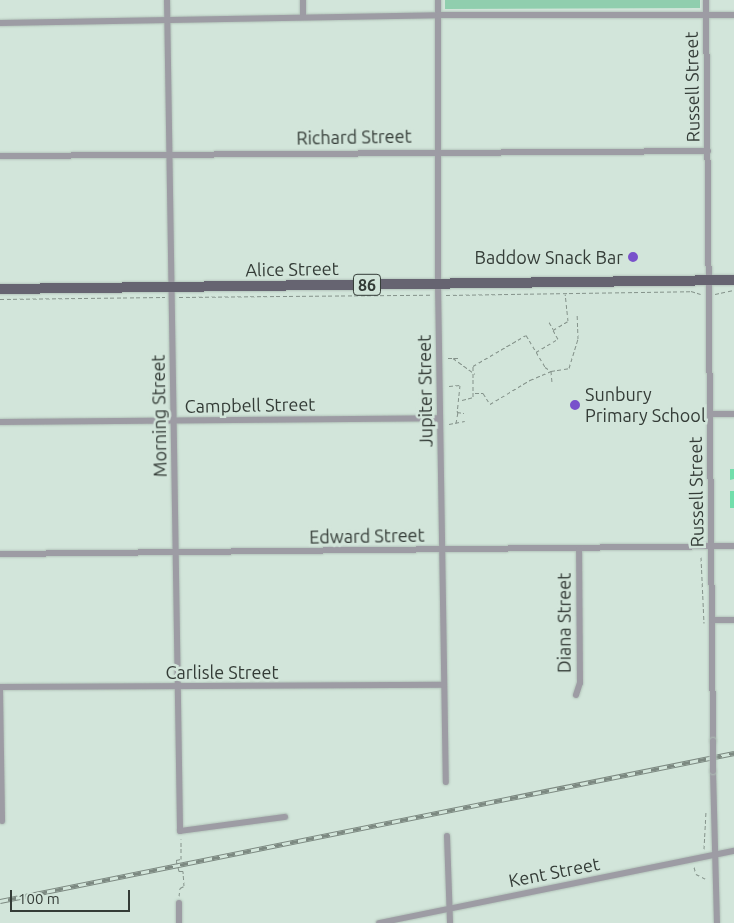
<!DOCTYPE html>
<style>
body{margin:0}
#map{position:relative;width:734px;height:923px;overflow:hidden;background:#d2e5da;font-family:Ubuntu,sans-serif}
div>[style]{position:absolute}
.green>*{inset:0;background:#90ceae}
.building>*{inset:0;background:#72deab}
.path>*{height:1px;margin-top:-0.5px;transform-origin:0;background:repeating-linear-gradient(90deg,#84928a 0 4px,transparent 0 6.5px)}
.roads{filter:drop-shadow(0 0 1px #b2c3b9) drop-shadow(0 0 1px #b2c3b9)}
.minor>*{height:6px;margin:-3px;padding:0 3px;transform-origin:3px;border-radius:3px;background:#9d9ca4}
.primary>*{height:10px;margin:-5px;padding:0 5px;transform-origin:5px;border-radius:5px;background:#666471}
.rail>*{height:4.5px;margin-top:-2.25px;transform-origin:0;background:repeating-linear-gradient(90deg,#d2e5da 0 8px,#7c8981 0 16px);box-sizing:border-box;border-block:1px solid #7c8981}
.bridges{filter:drop-shadow(0 0 1px #b2c3b9) drop-shadow(0 0 1px #b2c3b9)}
.minor-bridge>*{height:6px;margin:-3px;padding:0 3px;transform-origin:3px;border-radius:3px;background:#9d9ca4}
.dots>*{width:14px;height:14px;translate:-50% -50%;box-sizing:border-box;border:2px solid #d2e5da;border-radius:50%}
span{translate:-50% -50%;white-space:nowrap;text-align:center;line-height:1.15;-webkit-text-stroke:5px #d2e5da;paint-order:stroke}
.shield-label span{padding:1px 4px;background:#d2e5da;border:1px solid;border-radius:4px;-webkit-text-stroke-width:0}
.shield-label{font-size:16px;color:#343c37;font-weight:700}
.street-label{font-size:18px;color:#343c37}
.poi-label{font-size:18px;color:#343c37}
.right{translate:-100% -50%;text-align:right}
.left{translate:0 -50%;text-align:left}
.scale{position:absolute;left:10px;top:890px;width:120px;height:22px;box-sizing:border-box;border:2px solid #343c37;border-top:0;padding-left:6px;font-size:15px;line-height:18px;white-space:nowrap;color:#343c37;-webkit-text-stroke:4px #d2e5da;paint-order:stroke}
</style>
<div id="map">
<div class="green">
<div style="clip-path:polygon(445px 0,700px 0,700px 8px,445px 9px)"></div>
</div>
<div class="building">
<div style="clip-path:polygon(730px 469px,734px 469px,734px 479px,730px 480px)"></div>
<div style="clip-path:polygon(730px 491px,734px 491px,734px 508px,730px 508px)"></div>
</div>
<div class="path">
<div style="left:715px;top:294px;width:19px;rotate:-12deg"></div>
<div style="left:446px;top:295px;width:245px;rotate:-0.9deg"></div>
<div style="left:691px;top:291px;width:10px;rotate:17deg"></div>
<div style="left:179px;top:297px;width:251px;rotate:-0.5deg"></div>
<div style="left:0;top:299px;width:165px;rotate:-0.7deg"></div>
<div style="left:549px;top:322px;width:8px;rotate:60deg"></div>
<div style="left:536px;top:352px;width:26px;rotate:-31deg"></div>
<div style="left:558px;top:339px;width:10px;rotate:-119deg"></div>
<div style="left:553px;top:330px;width:17px;rotate:-31deg"></div>
<div style="left:568px;top:321px;width:27px;rotate:-96deg"></div>
<div style="left:448px;top:358px;width:11px"></div>
<div style="left:453px;top:358px;width:27px;rotate:36deg"></div>
<div style="left:473px;top:366px;width:61px;rotate:-30.3deg"></div>
<div style="left:526px;top:335px;width:37px;rotate:59deg"></div>
<div style="left:545px;top:367px;width:7px;rotate:34deg"></div>
<div style="left:551px;top:371px;width:11px;rotate:85deg"></div>
<div style="left:449px;top:386px;width:11px;rotate:-5deg"></div>
<div style="left:460px;top:385px;width:27px;rotate:96deg"></div>
<div style="left:457px;top:412px;width:7px;rotate:8deg"></div>
<div style="left:475px;top:393px;width:8px"></div>
<div style="left:483px;top:393px;width:13px;rotate:58deg"></div>
<div style="left:490px;top:404px;width:47px;rotate:-31deg"></div>
<div style="left:530px;top:380px;width:23px;rotate:-23deg"></div>
<div style="left:551px;top:371px;width:18px;rotate:-9deg"></div>
<div style="left:569px;top:368px;width:30px;rotate:-73deg"></div>
<div style="left:578px;top:339px;width:25px;rotate:-92deg"></div>
<div style="left:473px;top:397px;width:31px;rotate:-90deg"></div>
<div style="left:462px;top:400px;width:12px;rotate:-14deg"></div>
<div style="left:456px;top:423px;width:11px;rotate:-80deg"></div>
<div style="left:449px;top:424px;width:16px;rotate:-11deg"></div>
<div style="left:701px;top:557px;width:66px;rotate:87.4deg"></div>
<div style="left:704px;top:849px;width:38px;rotate:-87deg"></div>
<div style="left:694px;top:867px;width:7px;rotate:74deg"></div>
<div style="left:696px;top:874px;width:13px;rotate:27deg"></div>
<div style="left:179px;top:896px;width:8px;rotate:-83deg"></div>
<div style="left:180px;top:888px;width:4px;rotate:-27deg"></div>
<div style="left:184px;top:886px;width:15px;rotate:-94deg"></div>
<div style="left:183px;top:871px;width:4px;rotate:180deg"></div>
<div style="left:179px;top:871px;width:11px;rotate:-105deg"></div>
<div style="left:176px;top:860px;width:5px;rotate:-11deg"></div>
<div style="left:181px;top:859px;width:20px;rotate:-90deg"></div>
</div>
<div class="roads">
<div class="minor">
<div style="left:167px;top:0;width:831px;rotate:89.1deg"></div>
<div style="left:180px;top:831px;width:106px;rotate:-7.6deg"></div>
<div style="left:303px;top:0;width:17px;rotate:90deg"></div>
<div style="left:438px;top:0;width:284px;rotate:90deg"></div>
<div style="left:438px;top:284px;width:498px;rotate:89.1deg"></div>
<div style="left:706px;top:0;width:741px;rotate:89.46deg"></div>
<div style="left:0;top:23px;width:438px;rotate:-1deg"></div>
<div style="left:438px;top:15px;width:296px"></div>
<div style="left:0;top:156px;width:708px;rotate:-0.4deg"></div>
<div style="left:710px;top:414px;width:24px"></div>
<div style="left:0;top:422px;width:440px;rotate:-0.5deg"></div>
<div style="left:0;top:554px;width:734px;rotate:-0.62deg"></div>
<div style="left:712px;top:620px;width:22px"></div>
<div style="left:0;top:687px;width:444px;rotate:-0.3deg"></div>
<div style="left:0;top:689px;width:132px;rotate:89.1deg"></div>
<div style="left:576px;top:695px;width:13px;rotate:-72deg"></div>
<div style="left:580px;top:683px;width:134px;rotate:-90.4deg"></div>
<div style="left:713px;top:771px;width:152px;rotate:88.5deg"></div>
<div style="left:447px;top:836px;width:87px;rotate:88deg"></div>
<div style="left:179px;top:923px;width:20px;rotate:-90deg"></div>
<div style="left:379px;top:923px;width:362px;rotate:-11.5deg"></div>
</div>
<div class="primary">
<div style="left:0;top:289px;width:734px;rotate:-0.7deg"></div>
</div>
</div>
<div class="rail">
<div style="left:0;top:901px;width:749px;rotate:-11.4deg"></div>
</div>
<div class="bridges">
<div class="minor-bridge">
<div style="left:713px;top:741px;width:30px;rotate:90deg"></div>
</div>
</div>
<div class="dots">
<div style="left:633px;top:257px;background:#7952cb"></div>
<div style="left:575px;top:405px;background:#7952cb"></div>
</div>
<div class="shield-label">
<span style="left:367px;top:285px">86</span>
</div>
<div class="street-label">
<span style="left:692px;top:87px;rotate:-91deg">Russell Street</span>
<span style="left:354px;top:137px;rotate:-1deg">Richard Street</span>
<span style="left:292px;top:269px;rotate:-1deg">Alice Street</span>
<span style="left:425px;top:391px;rotate:-91deg">Jupiter Street</span>
<span style="left:250px;top:405px;rotate:-1deg">Campbell Street</span>
<span style="left:159px;top:416px;rotate:-91deg">Morning Street</span>
<span style="left:696px;top:492px;rotate:-91deg">Russell Street</span>
<span style="left:367px;top:536px;rotate:-1deg">Edward Street</span>
<span style="left:564px;top:623px;rotate:-90deg">Diana Street</span>
<span style="left:222px;top:672px">Carlisle Street</span>
<span style="left:554px;top:872px;rotate:-11deg">Kent Street</span>
</div>
<div class="poi-label">
<span class="right" style="left:623px;top:257px">Baddow Snack Bar</span>
<span class="left" style="left:585px;top:405px">Sunbury<br>Primary School</span>
</div>
<div class="scale">100 m</div>
</div>
